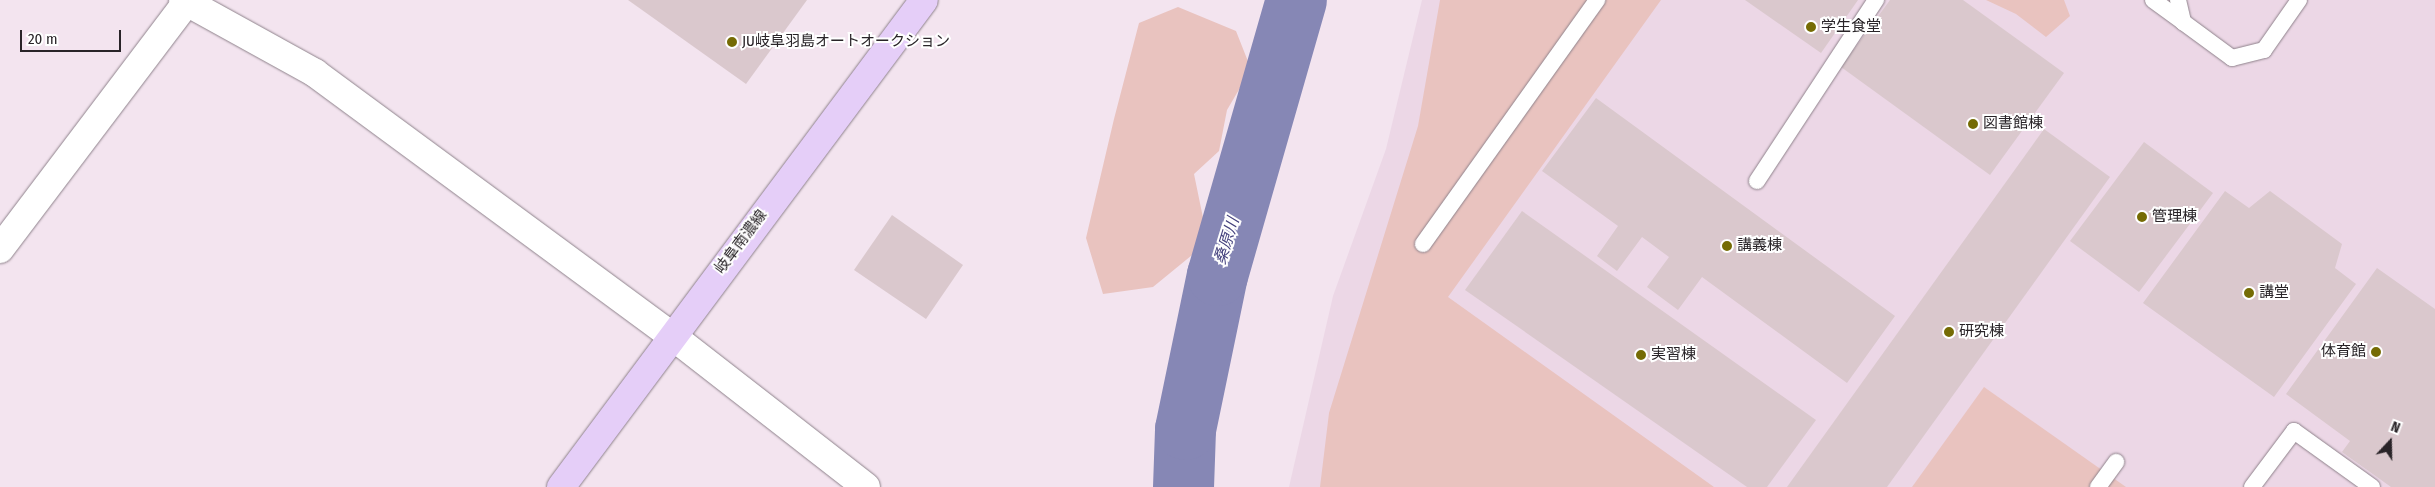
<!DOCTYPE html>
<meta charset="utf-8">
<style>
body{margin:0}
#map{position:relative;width:2435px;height:487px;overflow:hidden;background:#f3e4ef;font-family:"Fira Sans Condensed","Noto Sans JP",sans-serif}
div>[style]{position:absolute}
.built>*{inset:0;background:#ecd7e6}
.green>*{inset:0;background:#e9c3bf}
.river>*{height:61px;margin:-30.5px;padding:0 30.5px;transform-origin:30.5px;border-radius:30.5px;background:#8687b5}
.building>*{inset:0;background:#dac8cd}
.roads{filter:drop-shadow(0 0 1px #8e828b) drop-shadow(0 0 1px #8e828b)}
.service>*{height:16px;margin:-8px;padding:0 8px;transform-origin:8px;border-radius:8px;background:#fff}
.minor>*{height:28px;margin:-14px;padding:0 14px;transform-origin:14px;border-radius:14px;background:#fff}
.tertiary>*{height:28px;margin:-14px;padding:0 14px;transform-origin:14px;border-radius:14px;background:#fff}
.primary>*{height:28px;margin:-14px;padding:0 14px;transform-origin:14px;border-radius:14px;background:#e5cef8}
.dots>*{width:14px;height:14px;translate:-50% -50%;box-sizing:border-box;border:2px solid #fff;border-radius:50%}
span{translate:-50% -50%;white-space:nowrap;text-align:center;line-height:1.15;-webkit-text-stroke:4px #fff;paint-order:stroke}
.poi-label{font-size:15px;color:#292428}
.left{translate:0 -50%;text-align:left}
.right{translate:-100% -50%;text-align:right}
.street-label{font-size:15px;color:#292428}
.water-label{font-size:16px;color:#44417d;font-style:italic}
.north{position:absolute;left:2365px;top:417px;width:50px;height:50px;-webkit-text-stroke:4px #fff;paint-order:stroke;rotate:21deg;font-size:14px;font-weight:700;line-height:20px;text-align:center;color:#292428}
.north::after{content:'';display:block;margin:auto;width:18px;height:22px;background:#292428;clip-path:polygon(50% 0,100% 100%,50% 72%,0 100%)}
.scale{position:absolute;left:20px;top:30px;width:101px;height:22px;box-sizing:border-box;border:2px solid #292428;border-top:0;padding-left:6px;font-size:15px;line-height:18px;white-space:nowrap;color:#292428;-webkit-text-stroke:4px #fff;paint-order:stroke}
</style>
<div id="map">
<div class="built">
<div style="clip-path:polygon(1422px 0,2435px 0,2435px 487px,1289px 487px,1333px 296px,1386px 149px)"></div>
</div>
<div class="green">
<div style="clip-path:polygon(1440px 0,1661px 0,1448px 297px,1714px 487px,1320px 487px,1329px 413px,1418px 126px)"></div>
<div style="clip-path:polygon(1986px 0,2064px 0,2070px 16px,2046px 37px,2016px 14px)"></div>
<div style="clip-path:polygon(1178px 7px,1236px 31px,1251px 69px,1227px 110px,1219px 151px,1194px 174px,1208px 242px,1153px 287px,1103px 294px,1086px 238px,1114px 119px,1139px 23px)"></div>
<div style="clip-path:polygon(1984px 387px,2126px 487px,1912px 487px)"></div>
</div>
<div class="river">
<div style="left:1183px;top:487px;width:58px;rotate:-88deg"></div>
<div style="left:1185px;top:429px;width:157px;rotate:-78.3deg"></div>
<div style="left:1217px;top:275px;width:286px;rotate:-74deg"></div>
</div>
<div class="building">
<div style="clip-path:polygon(628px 0,807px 0,746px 84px)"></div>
<div style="clip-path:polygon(1745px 0,1858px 0,1821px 53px)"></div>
<div style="clip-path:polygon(1890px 0,1963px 0,2064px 73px,1990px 175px,1841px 67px)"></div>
<div style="clip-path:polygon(1596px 98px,1895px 316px,1847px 383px,1702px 277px,1678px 310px,1647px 287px,1669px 257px,1642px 237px,1617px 271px,1597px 256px,1618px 226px,1542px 171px)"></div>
<div style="clip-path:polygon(2044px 129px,2110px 177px,1887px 487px,1787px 487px)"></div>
<div style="clip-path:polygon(2144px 142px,2213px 193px,2139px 292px,2070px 241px)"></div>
<div style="clip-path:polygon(2225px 191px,2249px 208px,2270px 191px,2342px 244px,2335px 268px,2356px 284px,2274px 397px,2143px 303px)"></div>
<div style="clip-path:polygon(1522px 211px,1816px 420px,1767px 487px,1747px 487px,1465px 290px)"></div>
<div style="clip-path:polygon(892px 215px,963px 265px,926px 319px,854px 270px)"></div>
<div style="clip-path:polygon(2377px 268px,2435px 309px,2435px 487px,2391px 487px,2342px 452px,2350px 441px,2286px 394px)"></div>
</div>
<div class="roads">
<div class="service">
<div style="left:2153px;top:0;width:37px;rotate:36deg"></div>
<div style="left:2178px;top:0;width:23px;rotate:77deg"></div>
<div style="left:2183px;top:22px;width:61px;rotate:36.3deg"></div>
<div style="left:2232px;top:58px;width:33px;rotate:-14deg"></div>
<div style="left:2264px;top:50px;width:61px;rotate:-55deg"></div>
<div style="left:1757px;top:181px;width:217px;rotate:-56.7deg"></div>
<div style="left:1423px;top:244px;width:300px;rotate:-54.5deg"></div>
<div style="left:2098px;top:487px;width:31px;rotate:-54deg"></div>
<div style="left:2252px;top:487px;width:70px;rotate:-53.1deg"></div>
<div style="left:2294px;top:431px;width:96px;rotate:35.7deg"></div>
</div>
<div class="minor">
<div style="left:0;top:249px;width:310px;rotate:-52.9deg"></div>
</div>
<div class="tertiary">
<div style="left:183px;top:0;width:151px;rotate:28.9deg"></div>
<div style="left:315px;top:73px;width:442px;rotate:36.4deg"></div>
<div style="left:671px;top:335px;width:247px;rotate:37.9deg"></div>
</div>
<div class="primary">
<div style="left:561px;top:487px;width:607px;rotate:-53.3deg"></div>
</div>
</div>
<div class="dots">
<div style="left:1811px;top:27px;background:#756b04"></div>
<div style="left:732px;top:42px;background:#756b04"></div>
<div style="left:1973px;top:124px;background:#756b04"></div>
<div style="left:2142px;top:217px;background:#756b04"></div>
<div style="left:1727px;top:246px;background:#756b04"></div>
<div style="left:2249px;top:293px;background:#756b04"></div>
<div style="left:1949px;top:332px;background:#756b04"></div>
<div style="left:2376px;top:352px;background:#756b04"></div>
<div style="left:1641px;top:355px;background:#756b04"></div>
</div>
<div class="poi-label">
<span class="left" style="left:1821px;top:27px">学生食堂</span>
<span class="left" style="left:742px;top:42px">JU岐阜羽島オートオークション</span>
<span class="left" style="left:1983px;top:124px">図書館棟</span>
<span class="left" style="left:2152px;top:217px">管理棟</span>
<span class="left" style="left:1737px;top:246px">講義棟</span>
<span class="left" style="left:2259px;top:293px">講堂</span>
<span class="left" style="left:1959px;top:332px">研究棟</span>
<span class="right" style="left:2366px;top:352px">体育館</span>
<span class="left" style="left:1651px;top:355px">実習棟</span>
</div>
<div class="street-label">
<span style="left:741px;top:242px;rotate:-53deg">岐阜南濃線</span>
</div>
<div class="water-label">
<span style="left:1227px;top:241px;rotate:-73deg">桑原川</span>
</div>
<div class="north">N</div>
<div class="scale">20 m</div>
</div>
